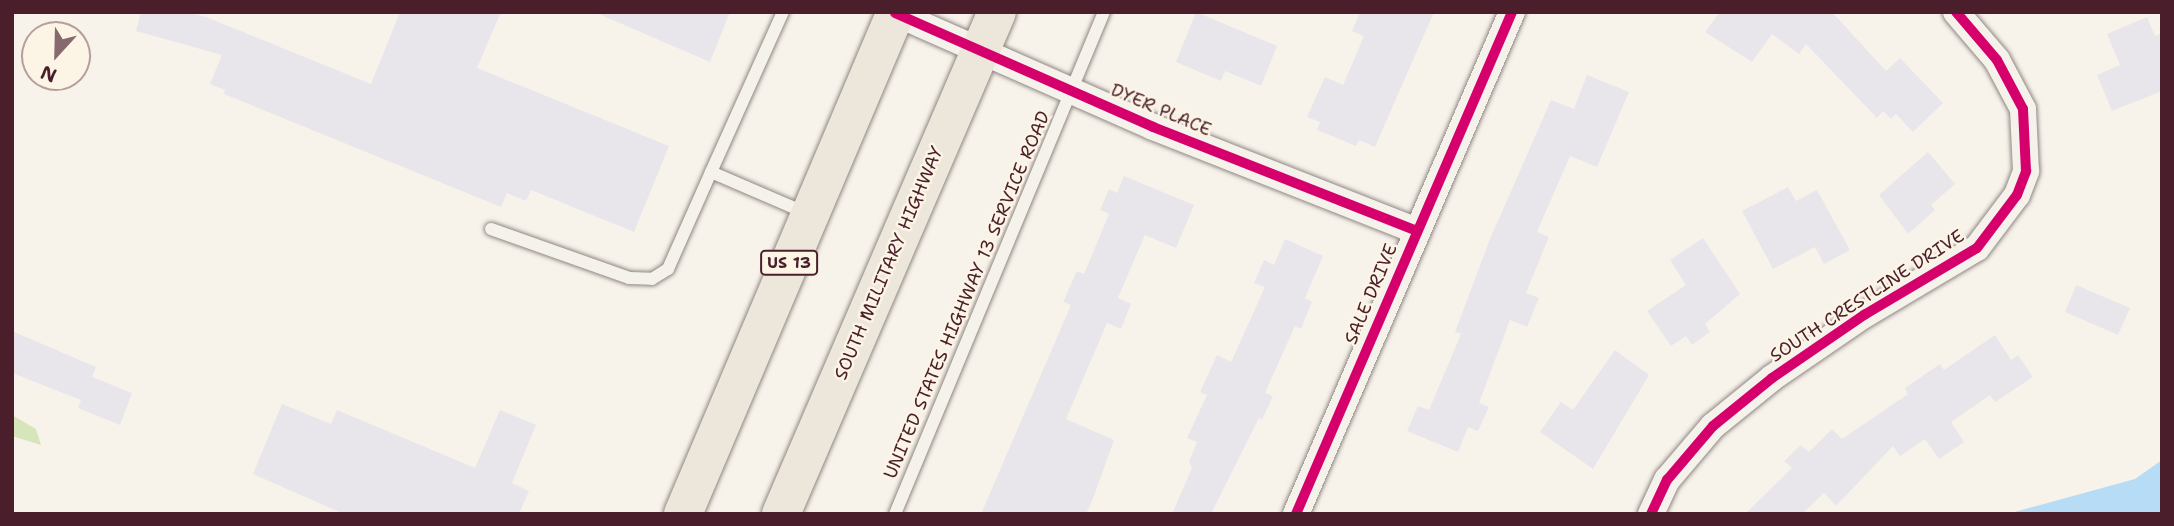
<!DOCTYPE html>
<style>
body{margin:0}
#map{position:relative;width:2174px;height:526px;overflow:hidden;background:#f7f3ea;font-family:"Shantell Sans",sans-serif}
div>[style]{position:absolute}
.green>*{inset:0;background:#d7e5ba}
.water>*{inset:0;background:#b7dcf5}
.building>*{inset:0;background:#e8e6eb}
.roads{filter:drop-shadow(0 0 2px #908684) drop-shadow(0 0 2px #908684)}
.lane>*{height:12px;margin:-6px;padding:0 6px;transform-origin:6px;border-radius:6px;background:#f5f2ec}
.street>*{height:26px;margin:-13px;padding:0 13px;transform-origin:13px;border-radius:13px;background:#f5f2ec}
.primary>*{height:38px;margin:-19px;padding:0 19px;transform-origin:19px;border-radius:19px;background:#ede6da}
.cycleway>*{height:10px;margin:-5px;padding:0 5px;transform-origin:5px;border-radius:5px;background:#d6006c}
span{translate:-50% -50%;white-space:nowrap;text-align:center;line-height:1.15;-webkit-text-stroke:5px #fcf5e5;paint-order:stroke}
.shield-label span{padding:2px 5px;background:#fcf5e5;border:2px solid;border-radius:5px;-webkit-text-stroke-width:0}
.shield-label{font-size:16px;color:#4a1f2b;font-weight:700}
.street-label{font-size:18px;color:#4a1f2b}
.frame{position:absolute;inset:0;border:14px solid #4a1f2b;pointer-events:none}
.north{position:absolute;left:21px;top:21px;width:70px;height:70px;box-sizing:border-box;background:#fcf5e5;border:2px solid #b59f9b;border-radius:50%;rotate:202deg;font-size:19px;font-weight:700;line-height:28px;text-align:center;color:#4a1f2b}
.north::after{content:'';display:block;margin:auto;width:24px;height:32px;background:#87696e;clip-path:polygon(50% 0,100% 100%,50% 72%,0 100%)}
</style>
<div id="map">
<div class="green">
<div style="clip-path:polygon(12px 415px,36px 429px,41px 445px,12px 436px)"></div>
</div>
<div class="water">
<div style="clip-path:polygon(2162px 460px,2162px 514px,2007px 514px,2135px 479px)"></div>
</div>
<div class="building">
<div style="clip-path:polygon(141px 12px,188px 12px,206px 17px,371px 84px,400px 12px,501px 12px,477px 68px,669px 146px,634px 232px,531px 190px,526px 201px,507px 193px,501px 207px,224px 94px,225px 90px,210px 84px,222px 55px,136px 31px)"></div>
<div style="clip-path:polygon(594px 12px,730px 12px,710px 62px)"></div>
<div style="clip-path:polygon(1196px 12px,1277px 46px,1261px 86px,1225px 71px,1221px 81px,1176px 62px)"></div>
<div style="clip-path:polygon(1360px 12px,1434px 12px,1375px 147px,1359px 140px,1356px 146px,1317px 130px,1320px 122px,1307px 117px,1325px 77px,1343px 85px,1364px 36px,1352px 31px)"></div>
<div style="clip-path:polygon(1720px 12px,1832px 12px,1886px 71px,1900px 58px,1943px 103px,1913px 132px,1896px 114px,1891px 119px,1883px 111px,1877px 118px,1806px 44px,1799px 54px,1772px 34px,1752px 62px,1705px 32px)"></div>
<div style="clip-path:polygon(2147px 17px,2155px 36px,2162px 33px,2162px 91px,2112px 111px,2097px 75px,2120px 65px,2107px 34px)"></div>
<div style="clip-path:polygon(1587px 75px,1629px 92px,1597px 167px,1570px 156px,1537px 232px,1549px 237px,1526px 293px,1539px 298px,1527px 327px,1510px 320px,1479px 403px,1489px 407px,1478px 431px,1468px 427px,1458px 452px,1407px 431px,1418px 406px,1429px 410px,1461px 334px,1455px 332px,1490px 239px,1551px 100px,1574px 109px)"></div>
<div style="clip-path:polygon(1928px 152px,1955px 184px,1931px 205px,1935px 210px,1908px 234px,1879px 195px)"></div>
<div style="clip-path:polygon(1124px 176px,1194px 205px,1176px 248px,1145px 235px,1118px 298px,1131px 304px,1121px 329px,1107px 323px,1066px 419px,1114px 440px,1094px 496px,1086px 514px,981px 514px,1071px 305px,1063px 302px,1077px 271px,1084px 274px,1109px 214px,1100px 210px,1109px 189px,1117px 193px)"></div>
<div style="clip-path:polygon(1788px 187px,1796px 201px,1817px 190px,1850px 250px,1824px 264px,1815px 247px,1773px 269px,1742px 211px)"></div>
<div style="clip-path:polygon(1703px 238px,1740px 294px,1705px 324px,1710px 332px,1692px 345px,1686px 336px,1671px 346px,1647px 311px,1686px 285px,1670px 260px)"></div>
<div style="clip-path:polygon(1285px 239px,1323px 256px,1305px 298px,1312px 302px,1301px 329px,1295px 326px,1265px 393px,1273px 396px,1262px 420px,1259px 418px,1211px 514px,1172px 514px,1192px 468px,1189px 462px,1197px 442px,1187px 438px,1207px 395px,1200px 392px,1217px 355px,1231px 362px,1265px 287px,1254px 283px,1264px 260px,1274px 265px)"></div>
<div style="clip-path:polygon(2076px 285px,2130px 308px,2118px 335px,2065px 312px)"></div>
<div style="clip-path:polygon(12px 331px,96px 367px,92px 377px,132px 393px,120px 425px,78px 408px,81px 400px,12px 373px)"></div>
<div style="clip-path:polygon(1995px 335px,2011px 360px,2018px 355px,2033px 377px,1995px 402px,1990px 395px,1951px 422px,1964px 442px,1939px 459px,1925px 439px,1900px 456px,1893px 446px,1836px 506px,1824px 493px,1802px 514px,1745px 514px,1792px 468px,1784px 461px,1801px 445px,1809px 452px,1832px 429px,1842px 439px,1908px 394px,1905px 388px,1940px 364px,1944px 370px)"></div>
<div style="clip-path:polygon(1615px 350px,1649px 375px,1593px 469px,1540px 432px,1561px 402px,1573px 410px)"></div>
<div style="clip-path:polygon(282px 404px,331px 424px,337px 410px,475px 468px,500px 410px,536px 425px,512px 483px,529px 491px,519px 514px,344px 514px,253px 474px)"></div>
</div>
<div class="roads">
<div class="lane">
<div style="left:711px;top:172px;width:175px;rotate:-65.8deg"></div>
<div style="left:491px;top:229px;width:146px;rotate:19.5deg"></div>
<div style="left:629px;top:278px;width:23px;rotate:2deg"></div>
<div style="left:652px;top:279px;width:19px;rotate:-32deg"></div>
<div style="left:668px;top:269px;width:106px;rotate:-66.1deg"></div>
<div style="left:711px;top:172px;width:103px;rotate:23.3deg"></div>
<div style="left:895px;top:514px;width:544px;rotate:-67.4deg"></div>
</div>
<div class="street">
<div style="left:895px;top:13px;width:282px;rotate:23.8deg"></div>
<div style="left:1153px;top:127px;width:284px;rotate:21.5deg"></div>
<div style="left:1296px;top:514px;width:546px;rotate:-66.72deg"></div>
<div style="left:1651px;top:514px;width:38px;rotate:-65deg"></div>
<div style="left:1667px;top:480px;width:71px;rotate:-49.6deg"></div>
<div style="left:1713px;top:426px;width:76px;rotate:-39.1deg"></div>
<div style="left:1772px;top:378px;width:112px;rotate:-34.4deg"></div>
<div style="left:1864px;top:315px;width:131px;rotate:-30.7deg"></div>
<div style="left:1977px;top:248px;width:66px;rotate:-53deg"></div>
<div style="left:2017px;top:195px;width:26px;rotate:-69deg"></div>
<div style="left:2026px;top:171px;width:62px;rotate:-92.8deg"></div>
<div style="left:2023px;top:109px;width:55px;rotate:-118deg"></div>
<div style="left:1997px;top:60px;width:63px;rotate:-130.5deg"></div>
</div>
<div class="primary">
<div style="left:683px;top:514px;width:545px;rotate:-67.01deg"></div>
<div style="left:781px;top:514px;width:546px;rotate:-66.72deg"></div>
</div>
</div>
<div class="cycleway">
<div style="left:895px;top:13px;width:282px;rotate:23.8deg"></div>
<div style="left:1153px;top:127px;width:284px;rotate:21.5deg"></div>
<div style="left:1296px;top:514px;width:546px;rotate:-66.72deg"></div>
<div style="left:1651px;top:514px;width:38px;rotate:-65deg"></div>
<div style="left:1667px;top:480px;width:71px;rotate:-49.6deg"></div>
<div style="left:1713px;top:426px;width:76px;rotate:-39.1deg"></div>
<div style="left:1772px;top:378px;width:112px;rotate:-34.4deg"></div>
<div style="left:1864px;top:315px;width:131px;rotate:-30.7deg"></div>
<div style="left:1977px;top:248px;width:66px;rotate:-53deg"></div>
<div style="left:2017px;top:195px;width:26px;rotate:-69deg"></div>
<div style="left:2026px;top:171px;width:62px;rotate:-92.8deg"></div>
<div style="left:2023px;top:109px;width:55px;rotate:-118deg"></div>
<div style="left:1997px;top:60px;width:63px;rotate:-130.5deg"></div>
</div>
<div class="shield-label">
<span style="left:789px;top:263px">US 13</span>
</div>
<div class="street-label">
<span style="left:1161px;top:110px;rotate:23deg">DYER PLACE</span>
<span style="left:889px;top:263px;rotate:-67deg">SOUTH MILITARY HIGHWAY</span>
<span style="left:1371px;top:294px;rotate:-67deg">SALE DRIVE</span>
<span style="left:967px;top:295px;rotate:-67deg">UNITED STATES HIGHWAY 13 SERVICE ROAD</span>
<span style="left:1867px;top:296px;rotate:-33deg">SOUTH CRESTLINE DRIVE</span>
</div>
<div class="frame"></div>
<div class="north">N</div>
</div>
